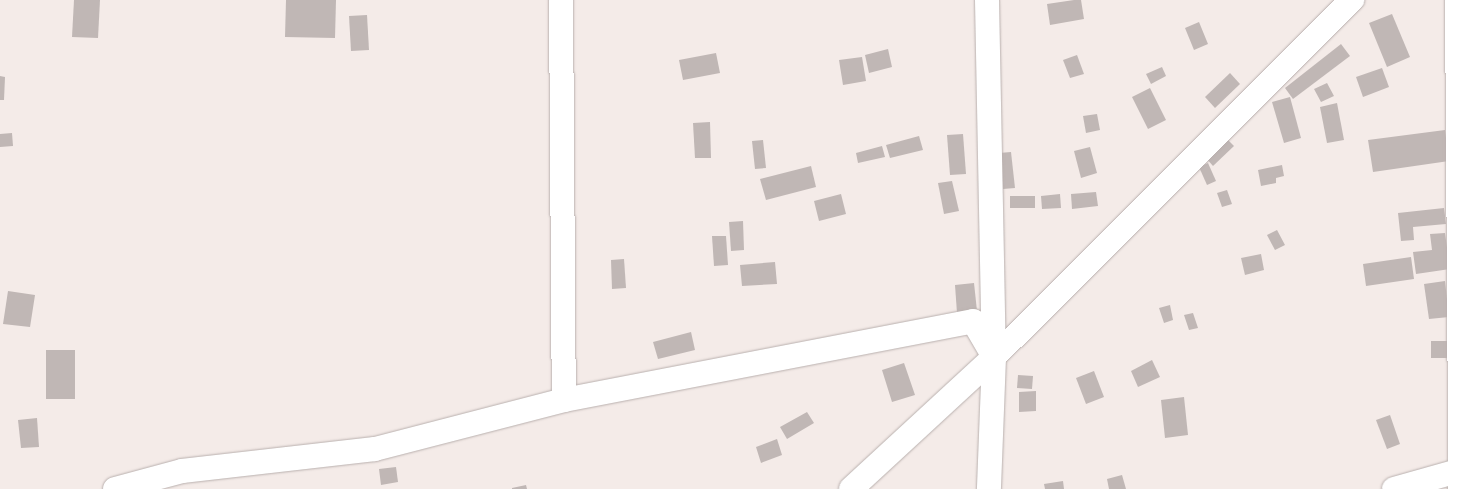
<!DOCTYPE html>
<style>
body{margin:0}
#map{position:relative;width:1461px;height:489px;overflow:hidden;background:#f4ebe8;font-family:"Asap Condensed",sans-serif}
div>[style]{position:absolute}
.building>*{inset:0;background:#c0b7b5}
.roads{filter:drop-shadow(0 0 1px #b9b0ae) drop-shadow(0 0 1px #b9b0ae)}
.minor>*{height:24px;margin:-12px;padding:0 12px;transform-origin:12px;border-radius:12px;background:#fff}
span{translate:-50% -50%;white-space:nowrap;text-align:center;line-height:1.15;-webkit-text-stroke:4.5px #fff;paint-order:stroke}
</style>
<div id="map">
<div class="building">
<div style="clip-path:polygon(74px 0,100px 0,98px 38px,72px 37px)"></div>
<div style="clip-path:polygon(286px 0,336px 0,335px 38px,285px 37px)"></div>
<div style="clip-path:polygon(1074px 0,1081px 0,1084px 19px,1050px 25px,1047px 4px)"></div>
<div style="clip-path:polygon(1392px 14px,1410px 57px,1387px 67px,1369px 23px)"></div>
<div style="clip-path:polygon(367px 15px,369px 50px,351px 51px,349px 16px)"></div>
<div style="clip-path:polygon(1199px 22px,1208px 44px,1194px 50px,1185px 28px)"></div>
<div style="clip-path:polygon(1341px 44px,1350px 56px,1293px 99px,1285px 88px)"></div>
<div style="clip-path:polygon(888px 49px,892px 67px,869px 73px,865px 55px)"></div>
<div style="clip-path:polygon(716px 53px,720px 73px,683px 80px,679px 60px)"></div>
<div style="clip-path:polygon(1077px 55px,1084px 74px,1070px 78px,1063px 60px)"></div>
<div style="clip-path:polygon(862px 57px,866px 81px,843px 85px,839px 60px)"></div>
<div style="clip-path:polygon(1162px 67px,1166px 76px,1151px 84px,1146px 74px)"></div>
<div style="clip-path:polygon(1382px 68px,1389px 87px,1363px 97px,1356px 77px)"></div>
<div style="clip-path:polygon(1230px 73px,1240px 84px,1215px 108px,1205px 97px)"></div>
<div style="clip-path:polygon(0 76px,5px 77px,4px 100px,0 100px)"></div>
<div style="clip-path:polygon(1327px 83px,1334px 96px,1321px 102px,1314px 89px)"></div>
<div style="clip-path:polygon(1150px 88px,1166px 120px,1148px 129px,1132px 97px)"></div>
<div style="clip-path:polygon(1290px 97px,1301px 138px,1284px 143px,1272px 102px)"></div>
<div style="clip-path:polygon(1337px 103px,1344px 140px,1327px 143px,1320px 107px)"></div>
<div style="clip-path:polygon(1097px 114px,1100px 130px,1086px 133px,1083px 116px)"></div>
<div style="clip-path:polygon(710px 122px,711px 158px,695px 158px,693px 123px)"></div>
<div style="clip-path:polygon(1445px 130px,1449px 161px,1373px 172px,1368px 140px)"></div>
<div style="clip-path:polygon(12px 133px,13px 146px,0 147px,0 134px)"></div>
<div style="clip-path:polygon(963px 134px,966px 174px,950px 175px,947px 135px)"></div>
<div style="clip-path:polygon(919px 136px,923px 150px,890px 158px,886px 145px)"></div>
<div style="clip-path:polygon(1227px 139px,1234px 146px,1213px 166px,1206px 158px)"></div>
<div style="clip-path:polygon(763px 140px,766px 168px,755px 169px,752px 141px)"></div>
<div style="clip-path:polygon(882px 146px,885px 157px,858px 163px,856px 153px)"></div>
<div style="clip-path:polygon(1090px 147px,1097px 173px,1081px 178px,1074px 151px)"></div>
<div style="clip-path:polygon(1011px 152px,1015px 188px,1003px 189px,999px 153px)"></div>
<div style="clip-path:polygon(1208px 163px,1216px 181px,1207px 185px,1199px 167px)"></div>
<div style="clip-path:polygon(1282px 165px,1284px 176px,1276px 178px,1276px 183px,1261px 186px,1258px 170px)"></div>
<div style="clip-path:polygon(811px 166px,816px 187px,766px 200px,760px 179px)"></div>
<div style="clip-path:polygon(952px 181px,959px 211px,944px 214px,938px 183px)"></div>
<div style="clip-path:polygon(1227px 190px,1232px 204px,1222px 207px,1217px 193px)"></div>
<div style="clip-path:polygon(1096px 192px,1098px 206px,1072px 209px,1071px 194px)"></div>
<div style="clip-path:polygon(841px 194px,846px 214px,819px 221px,814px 201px)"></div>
<div style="clip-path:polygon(1060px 194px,1061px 208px,1042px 209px,1041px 196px)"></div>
<div style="clip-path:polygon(1010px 196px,1035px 196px,1035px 208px,1010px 208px)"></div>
<div style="clip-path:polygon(1444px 208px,1446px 224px,1413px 227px,1414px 240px,1401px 241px,1398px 213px)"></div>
<div style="clip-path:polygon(743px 221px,744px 250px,731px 251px,729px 222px)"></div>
<div style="clip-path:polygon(1277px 230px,1285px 245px,1275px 250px,1267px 235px)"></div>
<div style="clip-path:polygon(1445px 233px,1450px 269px,1416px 274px,1413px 252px,1432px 250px,1430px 234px)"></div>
<div style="clip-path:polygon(712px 236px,726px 236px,728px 265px,714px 266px)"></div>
<div style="clip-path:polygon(1261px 254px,1264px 270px,1245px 275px,1241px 258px)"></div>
<div style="clip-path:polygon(1411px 257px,1414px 279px,1366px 286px,1363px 264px)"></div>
<div style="clip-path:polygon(624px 259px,626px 288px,612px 289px,611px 260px)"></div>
<div style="clip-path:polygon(775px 262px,777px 284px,742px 286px,740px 265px)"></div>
<div style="clip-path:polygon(1445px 281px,1449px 317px,1429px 319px,1424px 284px)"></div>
<div style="clip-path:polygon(974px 283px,977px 311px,957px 313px,955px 285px)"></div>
<div style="clip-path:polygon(8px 291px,35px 295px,30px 327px,3px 324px)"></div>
<div style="clip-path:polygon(1170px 305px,1173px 320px,1164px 323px,1159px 308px)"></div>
<div style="clip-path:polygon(1193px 313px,1198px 328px,1189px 330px,1184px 315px)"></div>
<div style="clip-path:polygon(691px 332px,695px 350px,658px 359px,653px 342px)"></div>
<div style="clip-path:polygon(1431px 341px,1447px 341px,1448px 358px,1431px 358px)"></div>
<div style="clip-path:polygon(46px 350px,75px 350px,75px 399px,46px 399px)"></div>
<div style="clip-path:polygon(1152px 360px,1160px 377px,1138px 387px,1131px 371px)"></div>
<div style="clip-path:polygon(904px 363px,915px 395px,892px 402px,882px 370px)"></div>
<div style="clip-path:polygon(1094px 371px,1104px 397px,1086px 404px,1076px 378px)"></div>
<div style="clip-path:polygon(1018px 375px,1033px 376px,1032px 389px,1017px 388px)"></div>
<div style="clip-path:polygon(1036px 391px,1036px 411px,1019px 412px,1019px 392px)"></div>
<div style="clip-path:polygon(1184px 397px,1188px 435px,1165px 438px,1161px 400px)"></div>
<div style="clip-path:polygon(807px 412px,814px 423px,787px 439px,780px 427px)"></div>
<div style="clip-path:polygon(1390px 415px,1400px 444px,1387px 449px,1376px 420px)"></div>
<div style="clip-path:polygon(37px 418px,39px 447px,21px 448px,18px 420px)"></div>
<div style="clip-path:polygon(777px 439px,782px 455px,761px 463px,756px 447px)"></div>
<div style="clip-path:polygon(396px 467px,398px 482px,381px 485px,379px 469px)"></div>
<div style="clip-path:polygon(1122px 475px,1126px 489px,1109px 489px,1107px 479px)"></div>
<div style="clip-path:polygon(1063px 481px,1064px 489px,1045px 489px,1044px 484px)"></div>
<div style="clip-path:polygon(526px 485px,527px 489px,512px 489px,512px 488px)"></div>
</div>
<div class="roads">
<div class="minor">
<div style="left:561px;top:0;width:400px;rotate:89.6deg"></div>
<div style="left:987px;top:0;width:357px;rotate:88.9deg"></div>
<div style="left:994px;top:357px;width:132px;rotate:92.2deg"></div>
<div style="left:1457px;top:0;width:489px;rotate:89.6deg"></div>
<div style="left:115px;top:489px;width:69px;rotate:-15deg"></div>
<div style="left:182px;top:471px;width:194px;rotate:-6.5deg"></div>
<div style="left:375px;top:449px;width:195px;rotate:-14.5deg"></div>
<div style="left:564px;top:400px;width:417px;rotate:-10.9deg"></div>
<div style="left:973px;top:321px;width:42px;rotate:59.7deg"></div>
<div style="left:851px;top:489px;width:195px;rotate:-42.7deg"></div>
<div style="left:994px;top:357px;width:506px;rotate:-44.92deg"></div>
<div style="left:1394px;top:489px;width:70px;rotate:-15.8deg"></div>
</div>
</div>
</div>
